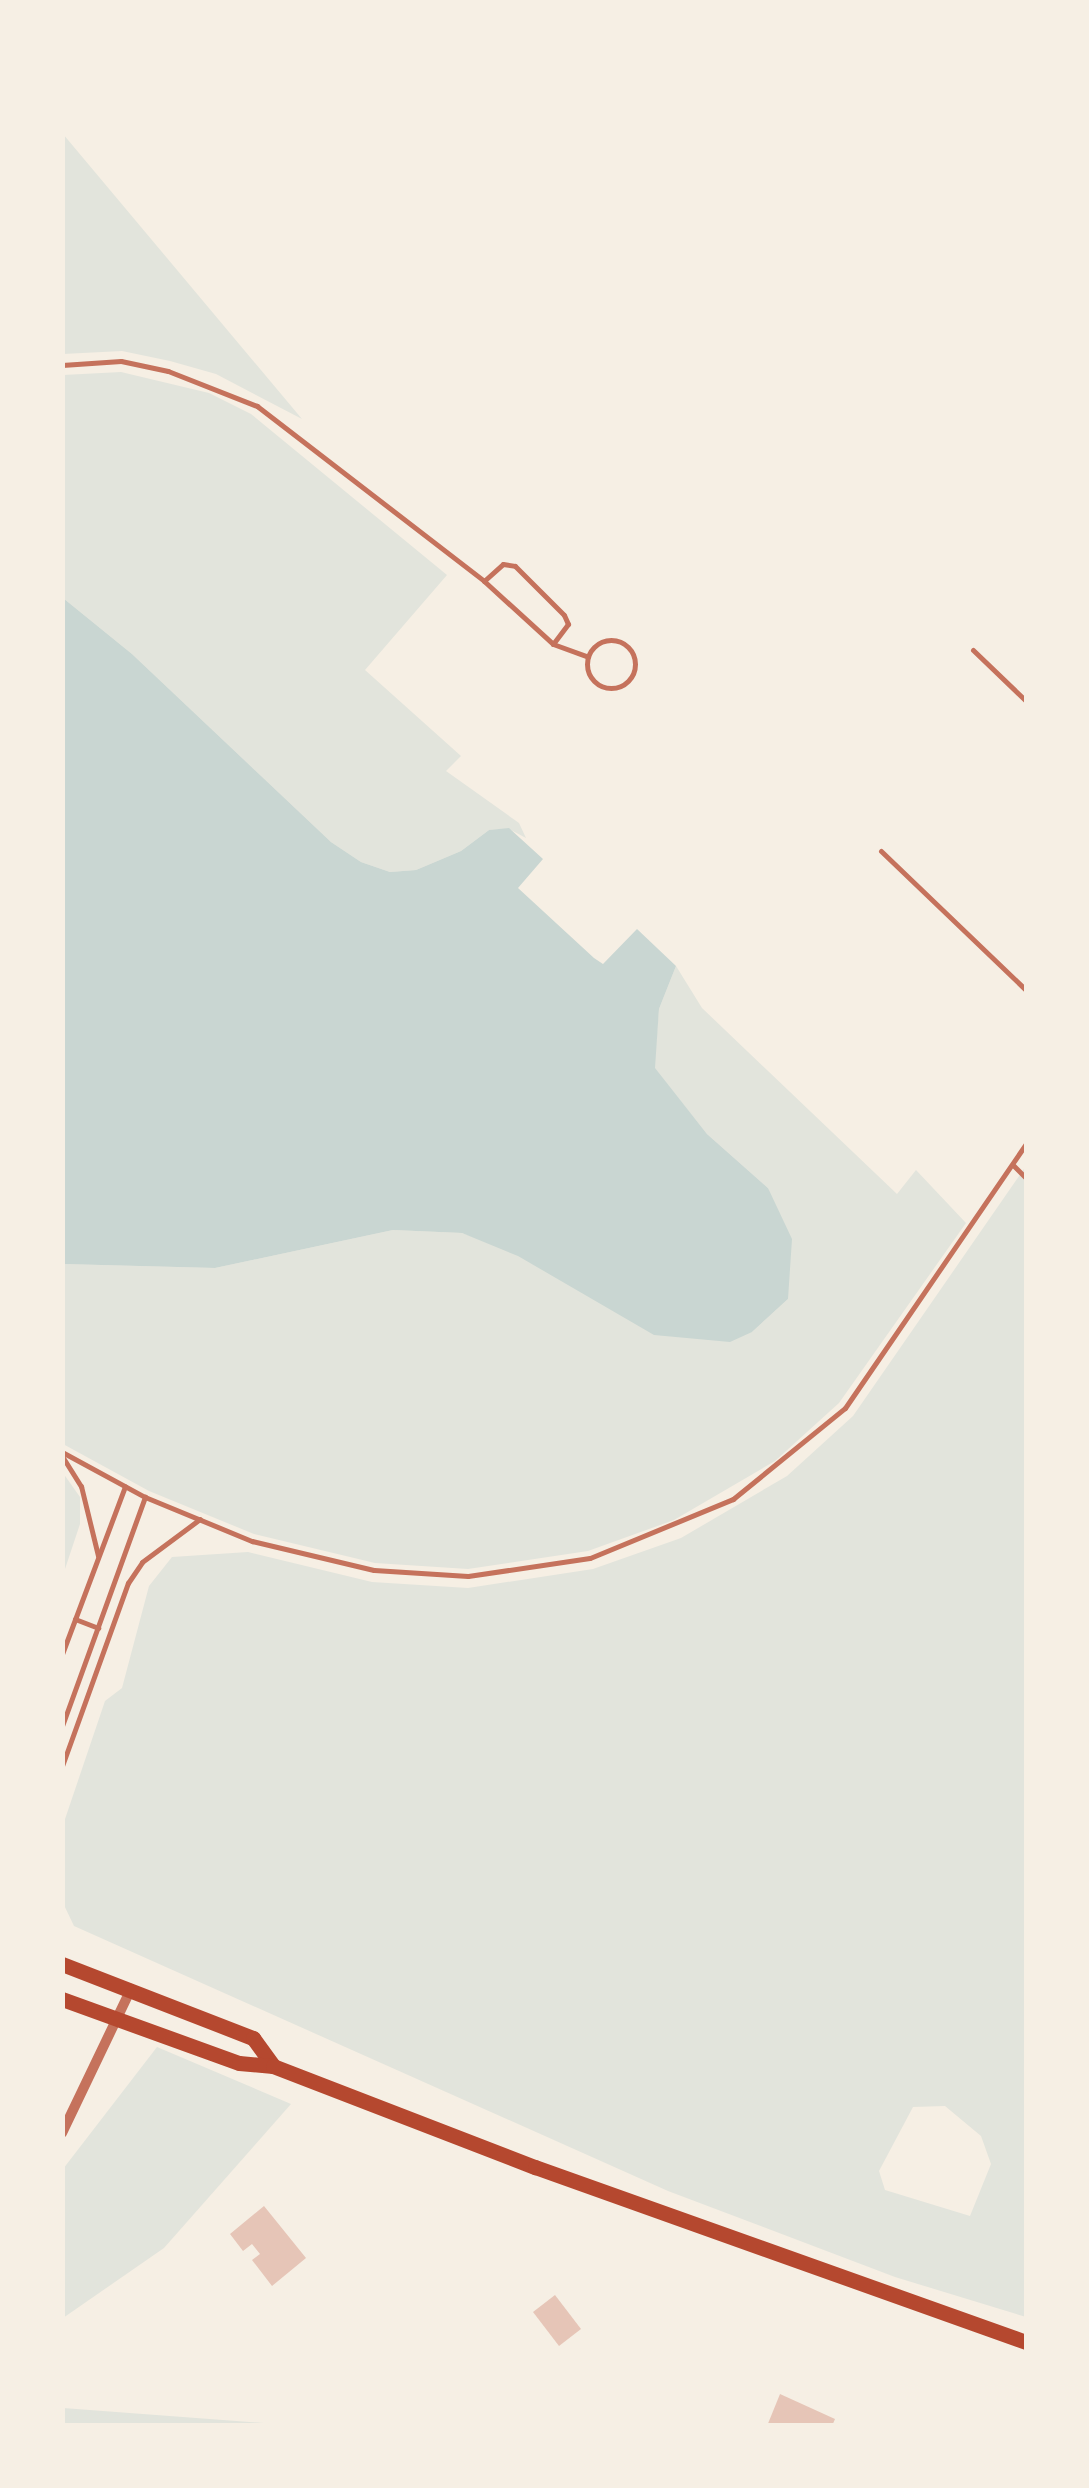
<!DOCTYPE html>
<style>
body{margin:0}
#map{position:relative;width:1089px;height:2488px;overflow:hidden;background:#f6efe4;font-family:Raleway,sans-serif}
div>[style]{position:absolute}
.green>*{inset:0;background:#e2e4dc}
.water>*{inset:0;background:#c9d6d2}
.building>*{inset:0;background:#e6c5b7}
.service>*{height:5px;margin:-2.5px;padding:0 2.5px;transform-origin:2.5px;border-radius:2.5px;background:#c5725c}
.service>.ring{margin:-2.5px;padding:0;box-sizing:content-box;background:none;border:5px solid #c5725c;border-radius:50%}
.minor>*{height:10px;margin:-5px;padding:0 5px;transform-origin:5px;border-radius:5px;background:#c5725c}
.trunk>*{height:15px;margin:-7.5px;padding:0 7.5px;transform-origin:7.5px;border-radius:7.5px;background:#b5482f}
span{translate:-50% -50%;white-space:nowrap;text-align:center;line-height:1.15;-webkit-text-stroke:8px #f6efe4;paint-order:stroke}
.frame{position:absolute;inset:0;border:65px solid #f6efe4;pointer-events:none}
</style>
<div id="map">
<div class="green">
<div style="clip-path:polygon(63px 134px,302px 419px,216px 374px,170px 361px,122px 351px,63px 354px)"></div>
<div style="clip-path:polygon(121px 372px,209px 393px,251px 414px,447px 575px,365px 670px,461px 756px,446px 771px,519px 823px,526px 838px,509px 829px,489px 830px,461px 851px,416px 870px,390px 872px,361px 862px,331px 842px,132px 654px,63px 598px,63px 375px)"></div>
<div style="clip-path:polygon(676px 966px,702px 1008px,897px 1194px,916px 1170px,966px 1223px,839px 1403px,775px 1461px,674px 1520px,588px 1551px,468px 1569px,375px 1563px,254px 1534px,149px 1491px,63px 1444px,63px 1264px,215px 1268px,393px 1230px,462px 1233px,752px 1332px,788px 1299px,768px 1188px,707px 1134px,654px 1068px,659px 1009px)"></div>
<div style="clip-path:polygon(evenodd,1026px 1166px,1026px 2317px,895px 2277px,668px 2191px,74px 1926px,63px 1903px,63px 1825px,105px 1701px,122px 1688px,149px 1586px,172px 1557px,248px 1552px,372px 1582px,468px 1588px,593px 1569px,681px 1538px,787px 1476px,853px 1416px,1026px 1166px,945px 2106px,981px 2136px,991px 2164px,970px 2216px,885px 2190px,879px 2171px,913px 2107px,945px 2106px)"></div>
<div style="clip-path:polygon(63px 1473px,80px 1497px,80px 1524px,63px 1575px)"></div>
<div style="clip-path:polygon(157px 2047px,291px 2104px,164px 2248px,63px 2318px,63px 2169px)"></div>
<div style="clip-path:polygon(63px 2408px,289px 2425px,63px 2425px)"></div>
</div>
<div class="water">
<div style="clip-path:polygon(63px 598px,132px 654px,331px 842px,361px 862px,390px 872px,416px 870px,461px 851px,489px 830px,509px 828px,543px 859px,518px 888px,594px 958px,603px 964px,637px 929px,676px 966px,659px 1009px,655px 1068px,707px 1134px,768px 1188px,792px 1239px,788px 1299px,752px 1332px,730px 1342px,654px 1335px,518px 1256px,462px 1233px,393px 1230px,215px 1268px,63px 1264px)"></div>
</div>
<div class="building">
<div style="clip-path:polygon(264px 2206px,306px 2258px,272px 2286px,252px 2260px,260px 2254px,252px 2244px,243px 2251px,230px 2234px)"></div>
<div style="clip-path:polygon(555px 2295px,581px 2329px,559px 2346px,533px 2312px)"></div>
<div style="clip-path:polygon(780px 2394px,835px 2419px,832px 2426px,767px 2426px)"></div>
</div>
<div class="service">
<div style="left:62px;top:365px;width:59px;rotate:-3.9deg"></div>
<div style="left:121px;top:361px;width:48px;rotate:12deg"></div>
<div style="left:168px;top:371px;width:96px;rotate:21.5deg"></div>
<div style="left:257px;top:406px;width:287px;rotate:37.6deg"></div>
<div style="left:484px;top:581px;width:93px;rotate:42.4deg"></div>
<div style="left:553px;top:644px;width:37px;rotate:20deg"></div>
<div style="left:484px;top:581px;width:25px;rotate:-42deg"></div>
<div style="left:503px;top:564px;width:12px;rotate:9deg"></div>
<div style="left:515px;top:566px;width:69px;rotate:45deg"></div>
<div style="left:564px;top:615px;width:10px;rotate:66deg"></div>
<div style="left:568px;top:624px;width:25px;rotate:127deg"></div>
<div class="ring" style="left:587px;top:640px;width:43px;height:43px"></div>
<div style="left:973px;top:650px;width:74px;rotate:43.9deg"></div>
<div style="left:881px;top:851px;width:201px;rotate:43.8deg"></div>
<div style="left:1013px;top:1165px;width:18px;rotate:45deg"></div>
<div style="left:62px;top:1452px;width:94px;rotate:28.5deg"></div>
<div style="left:145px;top:1497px;width:116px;rotate:22.4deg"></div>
<div style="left:252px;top:1541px;width:125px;rotate:13.4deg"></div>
<div style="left:374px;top:1570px;width:94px;rotate:3.7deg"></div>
<div style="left:468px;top:1576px;width:123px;rotate:-8.4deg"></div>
<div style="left:590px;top:1558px;width:155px;rotate:-22.4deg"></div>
<div style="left:733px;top:1499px;width:144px;rotate:-39.1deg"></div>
<div style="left:845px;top:1408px;width:320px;rotate:-55.6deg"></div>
<div style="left:62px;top:1456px;width:36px;rotate:58deg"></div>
<div style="left:81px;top:1486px;width:72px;rotate:76.3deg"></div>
<div style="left:75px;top:1619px;width:25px;rotate:21deg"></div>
<div style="left:62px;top:1654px;width:179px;rotate:-69.4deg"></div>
<div style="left:62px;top:1726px;width:244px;rotate:-70.1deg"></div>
<div style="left:62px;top:1766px;width:195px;rotate:-70.2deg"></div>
<div style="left:128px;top:1583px;width:25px;rotate:-56deg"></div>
<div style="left:142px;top:1562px;width:72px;rotate:-36.6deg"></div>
</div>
<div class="minor">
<div style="left:62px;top:2133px;width:160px;rotate:-64.4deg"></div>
</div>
<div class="trunk">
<div style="left:62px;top:1964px;width:205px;rotate:21.2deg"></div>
<div style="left:253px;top:2038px;width:34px;rotate:54deg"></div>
<div style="left:62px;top:1999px;width:188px;rotate:19.9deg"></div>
<div style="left:239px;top:2063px;width:34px;rotate:5deg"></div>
<div style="left:273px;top:2066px;width:281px;rotate:21.1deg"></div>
<div style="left:535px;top:2167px;width:521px;rotate:19.62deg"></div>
</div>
<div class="frame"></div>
</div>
